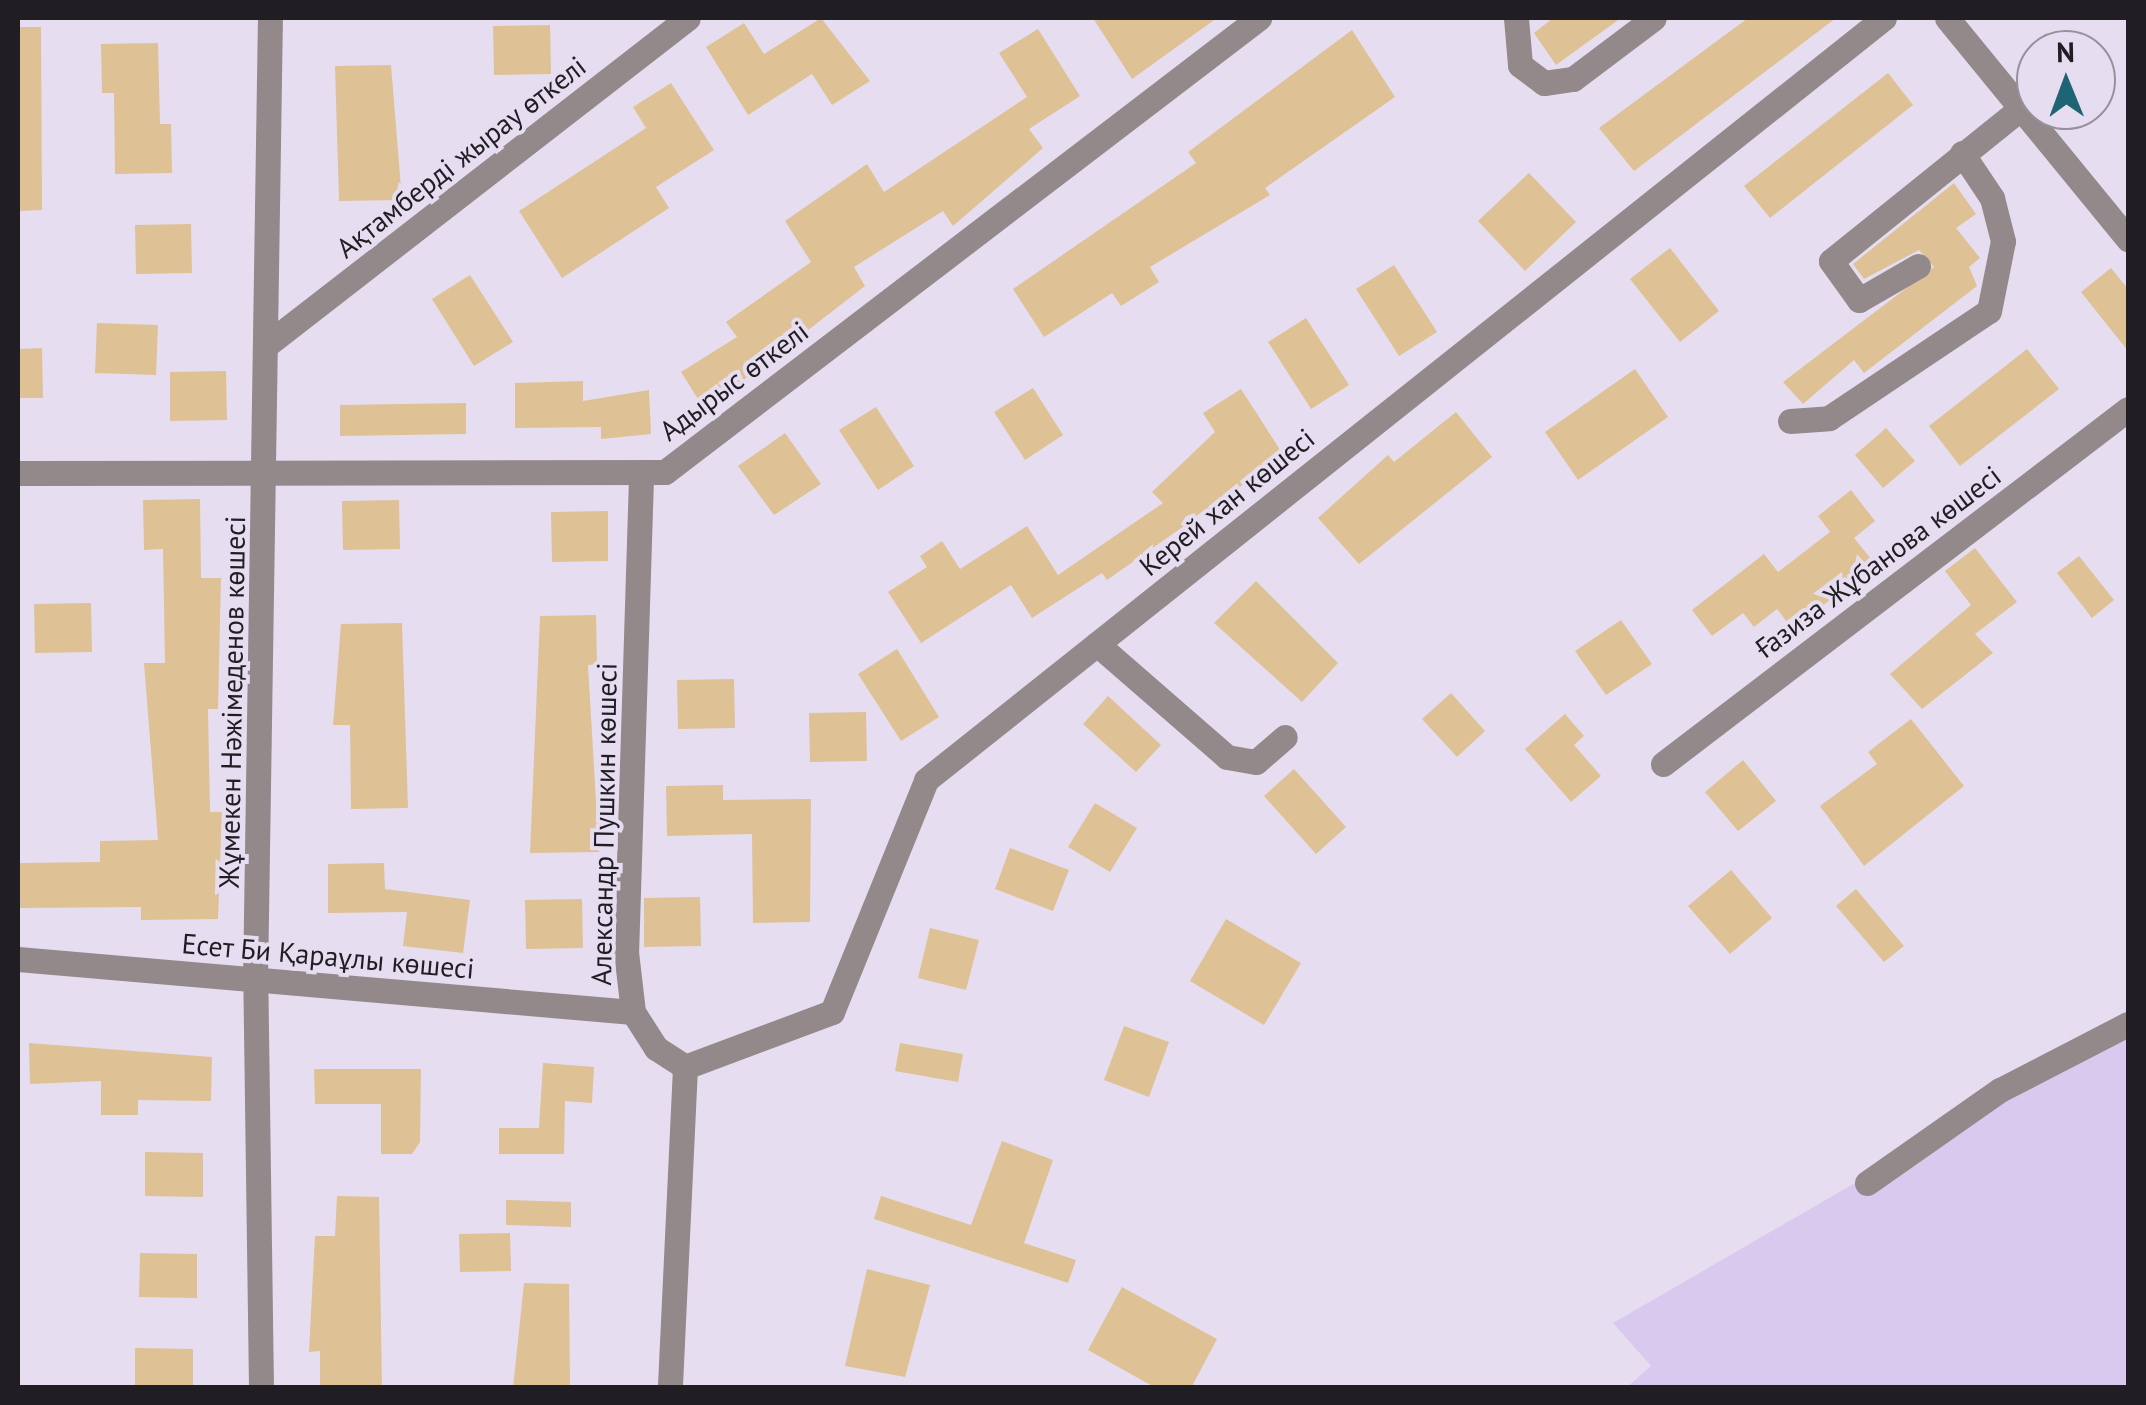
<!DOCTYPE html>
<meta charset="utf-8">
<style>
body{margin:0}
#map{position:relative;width:2146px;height:1405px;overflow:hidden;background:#e6def0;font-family:"PT Sans",sans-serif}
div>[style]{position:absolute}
.green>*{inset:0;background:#dac9ee}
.building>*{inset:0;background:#dec195}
.minor>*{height:25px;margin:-12.5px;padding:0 12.5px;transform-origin:12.5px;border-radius:12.5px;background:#93898a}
span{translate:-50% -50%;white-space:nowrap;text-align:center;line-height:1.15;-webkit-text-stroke:8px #e6def0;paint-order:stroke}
.street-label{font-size:28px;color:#201d23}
.frame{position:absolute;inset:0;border:20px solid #201d23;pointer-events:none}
.north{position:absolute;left:2016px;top:30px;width:100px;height:100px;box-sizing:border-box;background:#e6def0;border:2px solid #97919e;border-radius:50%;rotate:359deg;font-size:28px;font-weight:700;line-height:40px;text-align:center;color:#201d23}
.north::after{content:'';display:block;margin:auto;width:35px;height:45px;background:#1f6475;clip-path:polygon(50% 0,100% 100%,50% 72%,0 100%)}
</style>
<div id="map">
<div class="green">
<div style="clip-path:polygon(2128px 1025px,2128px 1387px,1627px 1387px,1651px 1366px,1613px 1323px)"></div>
</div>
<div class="building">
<div style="clip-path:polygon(821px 18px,870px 81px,832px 105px,812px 74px,748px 115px,706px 47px,744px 23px,764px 54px)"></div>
<div style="clip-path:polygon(1093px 18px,1217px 18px,1132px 79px)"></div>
<div style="clip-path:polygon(1553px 18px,1621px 18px,1556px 65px,1534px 33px)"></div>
<div style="clip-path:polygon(1748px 18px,1836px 18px,1634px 171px,1599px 128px)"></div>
<div style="clip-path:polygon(550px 25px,551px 74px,494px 75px,493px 26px)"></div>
<div style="clip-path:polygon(18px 27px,41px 27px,42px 210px,18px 211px)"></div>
<div style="clip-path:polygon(1038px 29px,1080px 96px,1029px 129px,1043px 148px,953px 226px,943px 211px,854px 267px,865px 286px,705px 410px,681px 372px,737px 337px,726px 322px,811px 262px,785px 221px,867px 164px,884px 192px,1027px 97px,999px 53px)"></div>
<div style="clip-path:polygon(1352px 30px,1395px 97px,1265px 188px,1270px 195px,1150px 267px,1159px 282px,1121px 306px,1112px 293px,1044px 337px,1013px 289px,1196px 163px,1188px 152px)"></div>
<div style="clip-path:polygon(158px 43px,160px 124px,171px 124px,172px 173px,115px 174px,114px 93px,102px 93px,101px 44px)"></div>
<div style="clip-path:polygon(391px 65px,402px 200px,339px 201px,335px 66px)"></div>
<div style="clip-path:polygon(1888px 73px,1913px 105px,1770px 218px,1744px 186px)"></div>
<div style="clip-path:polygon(671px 83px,714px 150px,656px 187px,669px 208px,562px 278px,519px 211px,646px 128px,633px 107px)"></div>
<div style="clip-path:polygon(1529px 173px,1576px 222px,1525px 271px,1478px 221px)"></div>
<div style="clip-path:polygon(1954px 183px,1976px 214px,1956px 228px,1980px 258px,1969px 267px,1977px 286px,1864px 373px,1854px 360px,1803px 404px,1783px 382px,1934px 267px,1919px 250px,1864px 279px,1853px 264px)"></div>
<div style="clip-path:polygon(191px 224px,192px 273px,136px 274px,135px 225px)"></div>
<div style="clip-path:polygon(1670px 248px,1719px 311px,1680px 342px,1630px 279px)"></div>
<div style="clip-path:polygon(1394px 265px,1437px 332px,1399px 356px,1356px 289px)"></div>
<div style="clip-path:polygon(2111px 268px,2128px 289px,2128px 351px,2081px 292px)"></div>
<div style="clip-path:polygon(470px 275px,513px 342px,474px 366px,432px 299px)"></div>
<div style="clip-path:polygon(1306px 318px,1349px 385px,1311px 409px,1268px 342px)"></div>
<div style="clip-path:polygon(97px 323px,158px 325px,156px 375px,95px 373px)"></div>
<div style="clip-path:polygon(42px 348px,43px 398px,18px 398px,18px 349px)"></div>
<div style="clip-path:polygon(2027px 349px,2059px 389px,1960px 466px,1929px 426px)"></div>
<div style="clip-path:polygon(1635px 369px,1668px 417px,1578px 480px,1545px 432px)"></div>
<div style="clip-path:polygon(226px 371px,227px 420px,170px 421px,170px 372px)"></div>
<div style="clip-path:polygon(583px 381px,583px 401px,649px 390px,651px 434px,601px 439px,601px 427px,515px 428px,515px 383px)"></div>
<div style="clip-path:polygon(1033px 388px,1063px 435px,1025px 460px,994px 412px)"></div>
<div style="clip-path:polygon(1241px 389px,1284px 456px,1107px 580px,1102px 573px,1032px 618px,1011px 585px,921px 643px,888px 592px,927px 567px,920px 556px,942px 541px,960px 569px,1027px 526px,1058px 575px,1163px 503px,1152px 492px,1215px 432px,1203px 413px)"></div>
<div style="clip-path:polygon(466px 403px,466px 434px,340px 436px,340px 405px)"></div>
<div style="clip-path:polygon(876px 407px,914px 466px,878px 490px,839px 430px)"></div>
<div style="clip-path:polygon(1456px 412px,1492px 457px,1359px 564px,1318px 518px,1388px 455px,1394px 462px)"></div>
<div style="clip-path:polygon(1886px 428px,1915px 461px,1883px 488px,1855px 455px)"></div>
<div style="clip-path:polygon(785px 433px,821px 484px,774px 515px,738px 466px)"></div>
<div style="clip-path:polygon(1851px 490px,1875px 521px,1854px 538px,1876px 565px,1792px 629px,1777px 609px,1754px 627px,1743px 613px,1712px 636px,1692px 610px,1764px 554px,1778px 572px,1830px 532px,1818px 516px)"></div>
<div style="clip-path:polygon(200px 499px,201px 578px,221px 578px,218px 709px,208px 709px,210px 812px,222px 812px,218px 919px,141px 920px,141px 907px,18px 908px,18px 863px,100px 862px,100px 841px,158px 840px,144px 663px,165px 663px,163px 549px,144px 550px,143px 500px)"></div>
<div style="clip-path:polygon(399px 500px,400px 549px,343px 550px,342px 501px)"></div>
<div style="clip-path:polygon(608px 511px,608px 561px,552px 562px,551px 512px)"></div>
<div style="clip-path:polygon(1975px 548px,2017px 602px,1975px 634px,1993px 653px,1922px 709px,1890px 674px,1971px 605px,1945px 571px)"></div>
<div style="clip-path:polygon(2079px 556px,2114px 600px,2092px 618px,2057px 573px)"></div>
<div style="clip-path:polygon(1256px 581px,1338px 663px,1302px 702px,1214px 623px)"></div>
<div style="clip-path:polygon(91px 603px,92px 652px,35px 653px,34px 604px)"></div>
<div style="clip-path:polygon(596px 615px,597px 664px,588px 665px,599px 852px,530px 853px,540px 616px)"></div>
<div style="clip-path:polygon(1621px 620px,1652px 664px,1606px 695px,1575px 651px)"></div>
<div style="clip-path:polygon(402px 623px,408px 808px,351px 809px,350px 725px,333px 725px,341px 624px)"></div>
<div style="clip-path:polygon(897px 649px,939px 717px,901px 741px,858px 674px)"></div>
<div style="clip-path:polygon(734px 679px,735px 728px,678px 729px,677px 680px)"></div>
<div style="clip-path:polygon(1451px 693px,1485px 731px,1457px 757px,1422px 719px)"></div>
<div style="clip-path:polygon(1108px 696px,1161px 745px,1136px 772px,1083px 724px)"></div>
<div style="clip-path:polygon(866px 712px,867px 761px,810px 762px,809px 713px)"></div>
<div style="clip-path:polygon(1565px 714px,1584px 736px,1574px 745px,1601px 776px,1571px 802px,1525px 749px)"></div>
<div style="clip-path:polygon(1911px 719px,1964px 786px,1864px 866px,1820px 806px,1877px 764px,1868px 752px)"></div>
<div style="clip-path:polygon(1743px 760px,1776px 801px,1738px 831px,1705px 792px)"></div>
<div style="clip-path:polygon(1294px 769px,1346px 827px,1316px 854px,1264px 796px)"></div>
<div style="clip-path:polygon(723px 785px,723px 800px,811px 799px,810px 922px,753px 923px,752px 834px,667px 836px,666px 786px)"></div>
<div style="clip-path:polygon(1095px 803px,1137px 828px,1110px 872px,1068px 847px)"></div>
<div style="clip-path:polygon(1010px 848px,1069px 870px,1053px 911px,995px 889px)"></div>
<div style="clip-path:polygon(384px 863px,385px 889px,470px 900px,463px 953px,403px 946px,407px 912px,328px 913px,328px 864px)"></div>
<div style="clip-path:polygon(1731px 870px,1772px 918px,1730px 954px,1688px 906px)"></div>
<div style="clip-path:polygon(1856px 889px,1904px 946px,1884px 962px,1836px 906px)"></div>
<div style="clip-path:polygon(700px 897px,701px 946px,644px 947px,644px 898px)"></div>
<div style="clip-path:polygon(582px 899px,583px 948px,526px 949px,525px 900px)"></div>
<div style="clip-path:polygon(1226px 919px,1301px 963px,1264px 1025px,1190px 981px)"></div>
<div style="clip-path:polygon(930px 928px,979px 940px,966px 990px,918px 978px)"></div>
<div style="clip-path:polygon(1124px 1026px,1169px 1042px,1149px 1097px,1104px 1080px)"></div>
<div style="clip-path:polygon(29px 1043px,212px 1057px,211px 1101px,138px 1100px,138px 1115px,101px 1115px,101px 1081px,30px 1084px)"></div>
<div style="clip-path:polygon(900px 1043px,963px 1054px,958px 1082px,895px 1071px)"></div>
<div style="clip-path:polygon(543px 1063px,594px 1067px,592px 1103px,565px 1101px,564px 1154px,499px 1154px,499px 1128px,539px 1128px)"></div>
<div style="clip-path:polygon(314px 1069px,421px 1069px,420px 1142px,412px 1154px,381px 1154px,381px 1104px,315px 1104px)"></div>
<div style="clip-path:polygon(1002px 1141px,1053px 1160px,1024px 1243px,1076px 1260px,1068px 1283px,874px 1219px,881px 1196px,971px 1225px)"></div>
<div style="clip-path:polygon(145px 1152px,203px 1153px,203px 1197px,145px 1196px)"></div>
<div style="clip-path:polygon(337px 1196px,379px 1197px,382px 1388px,320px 1388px,320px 1351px,309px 1352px,315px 1236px,335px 1236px)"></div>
<div style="clip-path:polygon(506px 1200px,571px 1202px,571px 1227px,506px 1225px)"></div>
<div style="clip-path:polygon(510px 1233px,511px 1271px,460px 1272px,459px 1234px)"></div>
<div style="clip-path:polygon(140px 1253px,197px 1254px,197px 1298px,139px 1297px)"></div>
<div style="clip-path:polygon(867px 1269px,930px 1285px,905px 1377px,845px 1366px)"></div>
<div style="clip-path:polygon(524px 1283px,569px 1284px,570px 1388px,513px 1388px)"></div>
<div style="clip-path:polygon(1122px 1287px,1217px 1339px,1191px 1388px,1156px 1388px,1088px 1350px)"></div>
<div style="clip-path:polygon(135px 1348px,193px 1349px,193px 1388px,135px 1388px)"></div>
</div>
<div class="minor">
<div style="left:1516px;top:18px;width:47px;rotate:85.1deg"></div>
<div style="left:1520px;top:65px;width:30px;rotate:37deg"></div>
<div style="left:1544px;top:83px;width:29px;rotate:-8deg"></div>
<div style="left:1573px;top:79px;width:101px;rotate:-37deg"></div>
<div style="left:1947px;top:18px;width:286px;rotate:50.7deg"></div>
<div style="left:1918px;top:266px;width:68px;rotate:150deg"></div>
<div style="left:1859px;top:300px;width:48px;rotate:-125.7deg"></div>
<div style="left:1831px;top:261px;width:244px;rotate:-38.8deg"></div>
<div style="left:269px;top:343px;width:530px;rotate:-37.8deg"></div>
<div style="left:1790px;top:421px;width:39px;rotate:-4deg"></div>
<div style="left:1829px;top:418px;width:192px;rotate:-33.8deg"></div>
<div style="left:1989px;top:311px;width:71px;rotate:-78.7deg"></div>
<div style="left:2003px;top:241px;width:44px;rotate:-104.3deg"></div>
<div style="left:1992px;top:198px;width:54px;rotate:-123.7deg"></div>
<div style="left:18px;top:473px;width:647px;rotate:-0.09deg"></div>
<div style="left:665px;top:472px;width:748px;rotate:-37.39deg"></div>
<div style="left:641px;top:478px;width:474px;rotate:91.8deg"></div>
<div style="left:626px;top:952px;width:60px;rotate:83.3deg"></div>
<div style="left:633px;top:1012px;width:43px;rotate:57.4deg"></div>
<div style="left:656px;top:1048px;width:35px;rotate:33deg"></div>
<div style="left:685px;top:1067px;width:321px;rotate:92.7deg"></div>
<div style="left:1097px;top:644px;width:172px;rotate:41deg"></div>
<div style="left:1227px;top:757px;width:29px;rotate:10deg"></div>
<div style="left:1256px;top:762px;width:38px;rotate:-41deg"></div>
<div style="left:1663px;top:764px;width:585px;rotate:-37.36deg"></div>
<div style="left:18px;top:959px;width:617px;rotate:4.93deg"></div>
<div style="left:685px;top:1067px;width:157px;rotate:-20.5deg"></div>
<div style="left:832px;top:1012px;width:250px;rotate:-67.9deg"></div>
<div style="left:926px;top:780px;width:1224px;rotate:-38.5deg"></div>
<div style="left:1867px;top:1183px;width:162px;rotate:-35deg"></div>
<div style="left:2000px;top:1090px;width:144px;rotate:-27.3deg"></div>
<div style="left:261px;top:1388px;width:408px;rotate:-90.8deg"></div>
<div style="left:255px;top:980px;width:962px;rotate:-89.11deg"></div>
</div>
<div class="street-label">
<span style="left:461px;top:157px;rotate:-38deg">Ақтамберді жырау өткелі</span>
<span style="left:734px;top:381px;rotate:-37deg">Адырыс өткелі</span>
<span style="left:1227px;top:502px;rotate:-39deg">Керей хан көшесі</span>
<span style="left:1878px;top:562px;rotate:-37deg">Ғазиза Жұбанова көшесі</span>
<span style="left:232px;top:702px;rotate:-89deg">Жұмекен Нәжімеденов көшесі</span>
<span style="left:604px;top:824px;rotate:-89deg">Александр Пушкин көшесі</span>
<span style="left:328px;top:956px;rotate:5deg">Есет Би Қараұлы көшесі</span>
</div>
<div class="frame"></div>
<div class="north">N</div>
</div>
